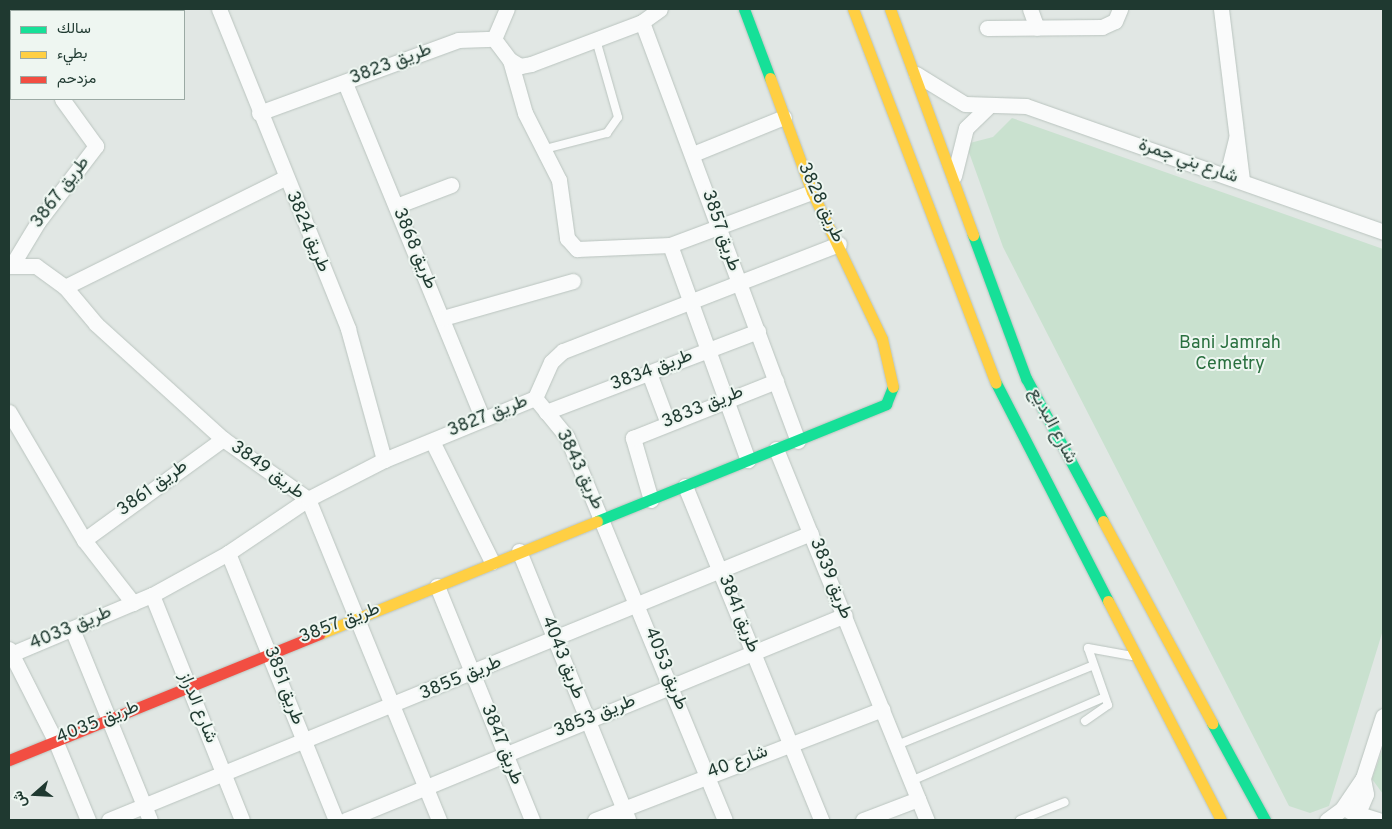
<!DOCTYPE html>
<meta charset="utf-8">
<style>
body{margin:0}
#map{position:relative;width:1392px;height:829px;overflow:hidden;background:#e1e7e4;font-family:Overpass,Vazirmatn,sans-serif}
div>[style]{position:absolute}
.green>*{inset:0;background:#c9e1cf}
.roads{filter:drop-shadow(0 0 1px #bac4bf) drop-shadow(0 0 1px #bac4bf)}
.lane>*{height:8px;margin:-4px;padding:0 4px;transform-origin:4px;border-radius:4px;background:#fafbfb}
.street>*{height:15px;margin:-7.5px;padding:0 7.5px;transform-origin:7.5px;border-radius:7.5px;background:#fafbfb}
.fast>*{height:11px;margin:-5.5px;padding:0 5.5px;transform-origin:5.5px;border-radius:5.5px;background:#16e098}
.slow>*{height:11px;margin:-5.5px;padding:0 5.5px;transform-origin:5.5px;border-radius:5.5px;background:#ffcf43}
.jam>*{height:11px;margin:-5.5px;padding:0 5.5px;transform-origin:5.5px;border-radius:5.5px;background:#f24e42}
span{translate:-50% -50%;white-space:nowrap;text-align:center;line-height:1.15;-webkit-text-stroke:4px #eef6f1;paint-order:stroke}
.street-label{font-size:18px;color:#1f3930}
.park-label{font-size:18px;color:#29703f}
.frame{position:absolute;inset:0;border:10px solid #1f3930;pointer-events:none}
.legend{position:absolute;left:10px;top:10px;width:175px;height:90px;box-sizing:border-box;background:#eef6f1;border:1px solid #9baaa4;margin:0;padding:6px 9px;list-style:none;font-size:15px;color:#1f3930}
.legend li{display:flex;align-items:center;gap:10px;height:25px}
.legend b{width:25px;border:1px solid #9baaa4}
.north{position:absolute;left:10px;top:769px;width:50px;height:50px;-webkit-text-stroke:4px #eef6f1;paint-order:stroke;rotate:251deg;font-size:14px;font-weight:700;line-height:20px;text-align:center;color:#1f3930}
.north::after{content:'';display:block;margin:auto;width:18px;height:22px;background:#1f3930;clip-path:polygon(50% 0,100% 100%,50% 72%,0 100%)}
</style>
<div id="map">
<div class="green">
<div style="clip-path:polygon(1012px 118px,1383px 249px,1383px 630px,1329px 806px,1310px 813px,1289px 806px,1003px 247px,966px 144px,993px 137px)"></div>
<div style="clip-path:polygon(1383px 748px,1383px 794px,1372px 779px)"></div>
</div>
<div class="roads">
<div class="lane">
<div style="left:545px;top:149px;width:64px;rotate:-14.5deg"></div>
<div style="left:607px;top:133px;width:19px;rotate:-55deg"></div>
<div style="left:618px;top:117px;width:80px;rotate:-105.9deg"></div>
<div style="left:1085px;top:721px;width:28px;rotate:-35deg"></div>
<div style="left:1108px;top:705px;width:60px;rotate:-109.3deg"></div>
<div style="left:1088px;top:648px;width:45px;rotate:10.3deg"></div>
<div style="left:897px;top:745px;width:210px;rotate:-22.1deg"></div>
<div style="left:911px;top:781px;width:211px;rotate:-23.4deg"></div>
<div style="left:1020px;top:820px;width:48px;rotate:-21.8deg"></div>
</div>
<div class="street">
<div style="left:219px;top:9px;width:345px;rotate:68deg"></div>
<div style="left:348px;top:329px;width:136px;rotate:74.6deg"></div>
<div style="left:1030px;top:9px;width:20px;rotate:70deg"></div>
<div style="left:1221px;top:9px;width:172px;rotate:83deg"></div>
<div style="left:642px;top:22px;width:447px;rotate:69.6deg"></div>
<div style="left:987px;top:28px;width:115px;rotate:-0.5deg"></div>
<div style="left:1102px;top:27px;width:14px;rotate:-25deg"></div>
<div style="left:1115px;top:21px;width:13px;rotate:-67deg"></div>
<div style="left:9px;top:32px;width:4px;rotate:56deg"></div>
<div style="left:494px;top:39px;width:26px;rotate:53deg"></div>
<div style="left:510px;top:60px;width:12px;rotate:31deg"></div>
<div style="left:520px;top:66px;width:11px;rotate:-10deg"></div>
<div style="left:531px;top:64px;width:119px;rotate:-20.7deg"></div>
<div style="left:642px;top:22px;width:22px;rotate:-36deg"></div>
<div style="left:494px;top:39px;width:33px;rotate:-67deg"></div>
<div style="left:510px;top:60px;width:55px;rotate:74.2deg"></div>
<div style="left:525px;top:113px;width:75px;rotate:63.1deg"></div>
<div style="left:559px;top:180px;width:59px;rotate:82.1deg"></div>
<div style="left:567px;top:238px;width:15px;rotate:48deg"></div>
<div style="left:577px;top:249px;width:93px;rotate:-2.5deg"></div>
<div style="left:670px;top:245px;width:152px;rotate:-20.5deg"></div>
<div style="left:916px;top:74px;width:57px;rotate:31.5deg"></div>
<div style="left:965px;top:104px;width:61px;rotate:1.9deg"></div>
<div style="left:1026px;top:106px;width:379px;rotate:19.4deg"></div>
<div style="left:345px;top:83px;width:361px;rotate:67.7deg"></div>
<div style="left:259px;top:113px;width:212px;rotate:-20.1deg"></div>
<div style="left:458px;top:40px;width:36px;rotate:-2deg"></div>
<div style="left:693px;top:154px;width:98px;rotate:-22.1deg"></div>
<div style="left:1227px;top:175px;width:38px;rotate:-76deg"></div>
<div style="left:954px;top:176px;width:49px;rotate:-76deg"></div>
<div style="left:966px;top:128px;width:33px;rotate:-44deg"></div>
<div style="left:396px;top:206px;width:59px;rotate:-20.9deg"></div>
<div style="left:670px;top:245px;width:229px;rotate:70.1deg"></div>
<div style="left:12px;top:265px;width:50px;rotate:-58.8deg"></div>
<div style="left:38px;top:222px;width:96px;rotate:-52.7deg"></div>
<div style="left:96px;top:146px;width:58px;rotate:-125.9deg"></div>
<div style="left:9px;top:266px;width:27px"></div>
<div style="left:36px;top:266px;width:36px;rotate:36deg"></div>
<div style="left:65px;top:287px;width:48px;rotate:50deg"></div>
<div style="left:96px;top:324px;width:171px;rotate:42.2deg"></div>
<div style="left:223px;top:439px;width:104px;rotate:35.2deg"></div>
<div style="left:308px;top:499px;width:347px;rotate:67.8deg"></div>
<div style="left:65px;top:287px;width:246px;rotate:-26.4deg"></div>
<div style="left:443px;top:318px;width:135px;rotate:-15.9deg"></div>
<div style="left:649px;top:373px;width:51px;rotate:69.4deg"></div>
<div style="left:535px;top:398px;width:50px;rotate:50.6deg"></div>
<div style="left:567px;top:437px;width:414px;rotate:67.6deg"></div>
<div style="left:9px;top:412px;width:148px;rotate:59.6deg"></div>
<div style="left:84px;top:540px;width:80px;rotate:52.1deg"></div>
<div style="left:546px;top:412px;width:227px;rotate:-20.9deg"></div>
<div style="left:432px;top:441px;width:135px;rotate:63.6deg"></div>
<div style="left:776px;top:449px;width:401px;rotate:67.9deg"></div>
<div style="left:685px;top:486px;width:361px;rotate:67.8deg"></div>
<div style="left:651px;top:500px;width:65px;rotate:-106.2deg"></div>
<div style="left:633px;top:438px;width:154px;rotate:-21.7deg"></div>
<div style="left:84px;top:540px;width:172px;rotate:-36deg"></div>
<div style="left:519px;top:551px;width:290px;rotate:67.9deg"></div>
<div style="left:228px;top:553px;width:288px;rotate:68deg"></div>
<div style="left:437px;top:586px;width:253px;rotate:67.9deg"></div>
<div style="left:152px;top:595px;width:242px;rotate:68.2deg"></div>
<div style="left:72px;top:629px;width:206px;rotate:67.8deg"></div>
<div style="left:9px;top:649px;width:102px;rotate:63.2deg"></div>
<div style="left:55px;top:740px;width:87px;rotate:67.6deg"></div>
<div style="left:9px;top:655px;width:155px;rotate:-22.8deg"></div>
<div style="left:152px;top:595px;width:87px;rotate:-28.9deg"></div>
<div style="left:228px;top:553px;width:97px;rotate:-34deg"></div>
<div style="left:308px;top:499px;width:85px;rotate:-27.2deg"></div>
<div style="left:384px;top:460px;width:163px;rotate:-22.3deg"></div>
<div style="left:535px;top:398px;width:39px;rotate:-66deg"></div>
<div style="left:551px;top:362px;width:16px;rotate:-43deg"></div>
<div style="left:563px;top:351px;width:296px;rotate:-21.2deg"></div>
<div style="left:1349px;top:811px;width:31px;rotate:17deg"></div>
<div style="left:109px;top:820px;width:758px;rotate:-22.24deg"></div>
<div style="left:346px;top:820px;width:539px;rotate:-22.33deg"></div>
<div style="left:595px;top:820px;width:308px;rotate:-21.1deg"></div>
<div style="left:863px;top:820px;width:59px;rotate:-20.9deg"></div>
<div style="left:1327px;top:820px;width:19px;rotate:-36deg"></div>
<div style="left:1342px;top:809px;width:37px;rotate:-56deg"></div>
<div style="left:1363px;top:778px;width:65px;rotate:-72.1deg"></div>
<div style="left:1355px;top:820px;width:28px;rotate:-67deg"></div>
<div style="left:1366px;top:794px;width:16px;rotate:-101deg"></div>
</div>
<div class="fast">
<div style="left:744px;top:9px;width:74px;rotate:69.4deg"></div>
<div style="left:973px;top:235px;width:153px;rotate:69.7deg"></div>
<div style="left:1026px;top:378px;width:162px;rotate:61.7deg"></div>
<div style="left:996px;top:383px;width:245px;rotate:62.8deg"></div>
<div style="left:597px;top:521px;width:312px;rotate:-22deg"></div>
<div style="left:886px;top:404px;width:18px;rotate:-68deg"></div>
<div style="left:1212px;top:723px;width:111px;rotate:61.3deg"></div>
</div>
<div class="slow">
<div style="left:853px;top:9px;width:400px;rotate:69.1deg"></div>
<div style="left:890px;top:9px;width:241px;rotate:69.8deg"></div>
<div style="left:770px;top:78px;width:121px;rotate:69.8deg"></div>
<div style="left:812px;top:192px;width:163px;rotate:64.5deg"></div>
<div style="left:882px;top:339px;width:49px;rotate:77.1deg"></div>
<div style="left:1103px;top:521px;width:230px;rotate:61.6deg"></div>
<div style="left:1108px;top:601px;width:246px;rotate:62.7deg"></div>
<div style="left:319px;top:634px;width:300px;rotate:-22.1deg"></div>
</div>
<div class="jam">
<div style="left:9px;top:760px;width:335px;rotate:-22.1deg"></div>
</div>
</div>
<div class="street-label">
<span style="left:391px;top:65px;rotate:-21deg">طريق 3823</span>
<span style="left:1188px;top:162px;rotate:19deg">شارع بني جمرة</span>
<span style="left:61px;top:193px;rotate:-53deg">طريق 3867</span>
<span style="left:820px;top:203px;rotate:65deg">طريق 3828</span>
<span style="left:720px;top:231px;rotate:71deg">طريق 3857</span>
<span style="left:307px;top:232px;rotate:67deg">طريق 3824</span>
<span style="left:414px;top:249px;rotate:67deg">طريق 3868</span>
<span style="left:652px;top:371px;rotate:-21deg">طريق 3834</span>
<span style="left:703px;top:408px;rotate:-22deg">طريق 3833</span>
<span style="left:488px;top:417px;rotate:-22deg">طريق 3827</span>
<span style="left:1052px;top:426px;rotate:62deg">شارع البديع</span>
<span style="left:579px;top:470px;rotate:64deg">طريق 3843</span>
<span style="left:267px;top:471px;rotate:36deg">طريق 3849</span>
<span style="left:153px;top:489px;rotate:-36deg">طريق 3861</span>
<span style="left:830px;top:579px;rotate:68deg">طريق 3839</span>
<span style="left:738px;top:614px;rotate:68deg">طريق 3841</span>
<span style="left:340px;top:624px;rotate:-21deg">طريق 3857</span>
<span style="left:71px;top:629px;rotate:-23deg">طريق 4033</span>
<span style="left:562px;top:658px;rotate:68deg">طريق 4043</span>
<span style="left:665px;top:669px;rotate:68deg">طريق 4053</span>
<span style="left:461px;top:679px;rotate:-23deg">طريق 3855</span>
<span style="left:283px;top:686px;rotate:69deg">طريق 3851</span>
<span style="left:197px;top:708px;rotate:68deg">شارع الدراز</span>
<span style="left:595px;top:717px;rotate:-22deg">طريق 3853</span>
<span style="left:98px;top:723px;rotate:-22deg">طريق 4035</span>
<span style="left:501px;top:745px;rotate:68deg">طريق 3847</span>
<span style="left:738px;top:763px;rotate:-21deg">شارع 40</span>
</div>
<div class="park-label">
<span style="left:1230px;top:355px">Bani Jamrah<br>Cemetry</span>
</div>
<div class="frame"></div>
<ul class="legend">
<li><b style="height:6px;background:#16e098"></b>سالك</li>
<li><b style="height:6px;background:#ffcf43"></b>بطيء</li>
<li><b style="height:6px;background:#f24e42"></b>مزدحم</li>
</ul>
<div class="north">ش</div>
</div>
